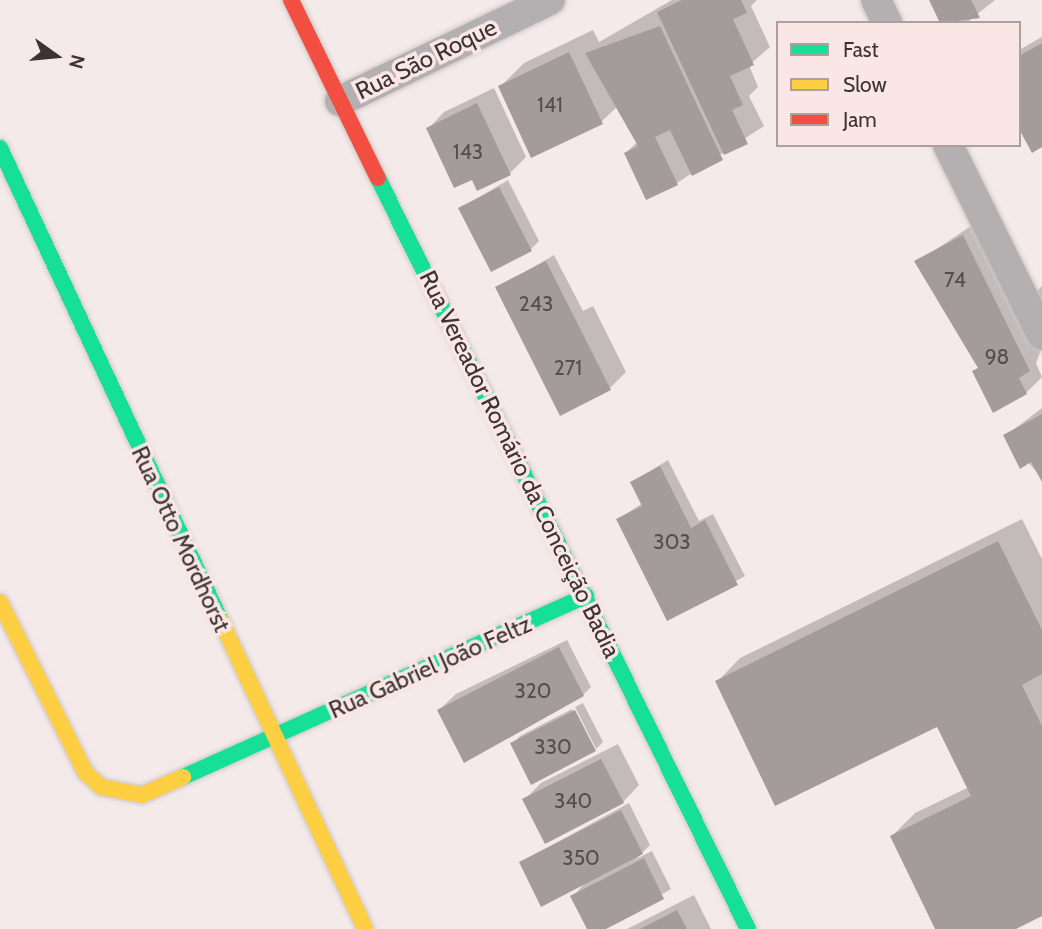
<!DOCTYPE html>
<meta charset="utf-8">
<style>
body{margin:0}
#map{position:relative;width:1042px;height:929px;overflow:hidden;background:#f4eaea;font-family:Cabin,sans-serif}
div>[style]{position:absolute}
.shadow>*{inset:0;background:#0003}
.building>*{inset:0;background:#a39c9a}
.roads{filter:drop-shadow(0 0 2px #cec6c6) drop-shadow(0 0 2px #cec6c6)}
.street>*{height:30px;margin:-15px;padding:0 15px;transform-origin:15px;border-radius:15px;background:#b4b0b1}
.fast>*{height:16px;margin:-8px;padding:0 8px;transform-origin:8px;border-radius:8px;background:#16e098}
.slow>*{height:16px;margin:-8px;padding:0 8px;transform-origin:8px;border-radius:8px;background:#ffcf43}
.jam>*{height:16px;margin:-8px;padding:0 8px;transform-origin:8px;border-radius:8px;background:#f24e42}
span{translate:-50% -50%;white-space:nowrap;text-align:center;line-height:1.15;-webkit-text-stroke:7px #f9e6e5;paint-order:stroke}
.number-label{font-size:21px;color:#554e4d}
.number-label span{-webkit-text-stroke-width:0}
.street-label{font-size:24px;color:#3b3433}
.legend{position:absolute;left:776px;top:21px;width:245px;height:126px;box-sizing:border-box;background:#f9e6e5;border:2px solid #ad9f9e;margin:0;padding:9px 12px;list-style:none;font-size:21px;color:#3b3433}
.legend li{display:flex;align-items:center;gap:14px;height:35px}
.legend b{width:35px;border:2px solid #ad9f9e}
.north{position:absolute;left:21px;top:21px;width:70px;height:70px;-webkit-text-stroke:5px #f9e6e5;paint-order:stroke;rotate:105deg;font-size:19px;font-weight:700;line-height:28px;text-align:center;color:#3b3433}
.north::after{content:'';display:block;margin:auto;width:24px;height:32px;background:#3b3433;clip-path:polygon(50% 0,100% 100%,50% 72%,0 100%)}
</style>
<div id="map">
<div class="shadow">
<div style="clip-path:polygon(672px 0,757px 0,751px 6px,770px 47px,749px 65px,758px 87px,749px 96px,764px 126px,677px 183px,626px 153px,637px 142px,617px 107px,601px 122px,500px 87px,524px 63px,593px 30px,599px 42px)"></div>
<div style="clip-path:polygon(931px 0,995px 0,966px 23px,942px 23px)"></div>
<div style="clip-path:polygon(1042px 37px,1042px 145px,1019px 122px,1019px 50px)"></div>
<div style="clip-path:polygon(494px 88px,526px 157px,510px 173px,473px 177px,428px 129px,444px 112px)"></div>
<div style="clip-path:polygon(508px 180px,539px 241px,531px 249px,461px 208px)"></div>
<div style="clip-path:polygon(980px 220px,1042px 347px,1036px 363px,1042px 377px,1026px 393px,974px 372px,979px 367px,917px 262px)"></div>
<div style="clip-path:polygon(554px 255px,583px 311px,593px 306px,626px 372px,610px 388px,497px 288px)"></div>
<div style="clip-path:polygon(1042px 286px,1042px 301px,1037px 291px)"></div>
<div style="clip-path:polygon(1042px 408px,1042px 478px,1005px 436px)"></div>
<div style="clip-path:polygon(668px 460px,699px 521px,713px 514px,745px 576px,668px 619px,618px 519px,643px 503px,632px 482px)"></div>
<div style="clip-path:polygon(1022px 519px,1042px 559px,1042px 914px,1012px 929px,937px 929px,892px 836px,915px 813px,969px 787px,938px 724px,717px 682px,740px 658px)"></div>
<div style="clip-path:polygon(567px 640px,591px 687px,583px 695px,439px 710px,456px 694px)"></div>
<div style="clip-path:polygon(583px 703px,603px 742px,596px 749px,575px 707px)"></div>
<div style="clip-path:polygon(572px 709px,593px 750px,512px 744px,520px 736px)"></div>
<div style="clip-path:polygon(618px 744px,639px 785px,623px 802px,524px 800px,541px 783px)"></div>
<div style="clip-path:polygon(629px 803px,650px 845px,636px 859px,652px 851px,671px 889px,602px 929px,589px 929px,573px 896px,586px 882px,521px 862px)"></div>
<div style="clip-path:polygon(694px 895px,711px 929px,627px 929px)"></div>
</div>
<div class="building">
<div style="clip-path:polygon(682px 0,741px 0,747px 13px,733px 19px,754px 65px,730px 76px,743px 105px,732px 110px,748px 144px,724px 155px,657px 12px)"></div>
<div style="clip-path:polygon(929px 0,971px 0,980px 18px,940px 23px)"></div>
<div style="clip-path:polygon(660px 26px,723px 160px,692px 176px,670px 130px,655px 137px,678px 185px,646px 200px,624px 153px,638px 146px,585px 53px)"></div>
<div style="clip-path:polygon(1042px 43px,1042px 147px,1032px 153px,1019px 129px,1019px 56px)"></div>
<div style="clip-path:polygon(569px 52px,603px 124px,531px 158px,498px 86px)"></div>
<div style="clip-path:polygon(477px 103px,511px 175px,477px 191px,472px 180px,454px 188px,426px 128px)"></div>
<div style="clip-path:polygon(499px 187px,532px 251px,491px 272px,458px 208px)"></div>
<div style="clip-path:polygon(963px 235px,1030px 371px,1019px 378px,1027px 394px,993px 413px,972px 371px,978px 368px,914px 261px)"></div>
<div style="clip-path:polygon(546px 261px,611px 390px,560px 416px,495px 287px)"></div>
<div style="clip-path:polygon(1042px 414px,1042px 482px,1031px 462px,1020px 469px,1003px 435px)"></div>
<div style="clip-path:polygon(660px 466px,691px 528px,705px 520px,738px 585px,667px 621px,616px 519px,642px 506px,630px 482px)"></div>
<div style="clip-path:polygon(998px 541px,1042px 630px,1042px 674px,1022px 685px,1042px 726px,1042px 916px,1016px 929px,935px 929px,890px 836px,971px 796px,937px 727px,775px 806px,715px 681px)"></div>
<div style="clip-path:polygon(559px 647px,584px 696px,464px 763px,437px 710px)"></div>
<div style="clip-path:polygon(575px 710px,596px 751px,531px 785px,510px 743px)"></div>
<div style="clip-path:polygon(601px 759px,624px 803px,545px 844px,522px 799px)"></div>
<div style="clip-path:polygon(621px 810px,643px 854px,541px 907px,519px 862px)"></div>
<div style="clip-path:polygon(644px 858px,664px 899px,606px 929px,587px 929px,570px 896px)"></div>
<div style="clip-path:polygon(677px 910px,687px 929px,640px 929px)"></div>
</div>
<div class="roads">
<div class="street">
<div style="left:876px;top:0;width:25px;rotate:64deg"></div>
<div style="left:340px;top:101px;width:233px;rotate:-25.7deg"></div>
<div style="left:948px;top:145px;width:212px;rotate:63.7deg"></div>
</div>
<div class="fast">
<div style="left:0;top:148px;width:522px;rotate:64.96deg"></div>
<div style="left:378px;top:178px;width:837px;rotate:63.77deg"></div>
<div style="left:183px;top:777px;width:442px;rotate:-24.2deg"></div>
</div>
<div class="slow">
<div style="left:0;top:602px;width:190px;rotate:63.4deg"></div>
<div style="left:85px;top:772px;width:22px;rotate:43deg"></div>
<div style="left:101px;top:787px;width:42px;rotate:11deg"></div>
<div style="left:142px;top:795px;width:45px;rotate:-23.7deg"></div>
<div style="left:221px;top:621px;width:340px;rotate:64.9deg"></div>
</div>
<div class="jam">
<div style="left:291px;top:0;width:198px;rotate:64deg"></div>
</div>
</div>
<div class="number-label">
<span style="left:550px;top:105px">141</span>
<span style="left:468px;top:152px">143</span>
<span style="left:955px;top:280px">74</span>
<span style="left:536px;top:304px">243</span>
<span style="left:997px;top:357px">98</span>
<span style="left:568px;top:368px">271</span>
<span style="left:672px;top:542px">303</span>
<span style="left:533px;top:691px">320</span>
<span style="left:553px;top:747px">330</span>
<span style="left:573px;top:801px">340</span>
<span style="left:581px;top:858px">350</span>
</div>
<div class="street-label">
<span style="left:426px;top:59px;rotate:-26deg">Rua São Roque</span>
<span style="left:520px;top:464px;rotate:64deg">Rua Vereador Romário da Conceição Badia</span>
<span style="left:181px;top:539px;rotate:65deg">Rua Otto Mordhorst</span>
<span style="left:430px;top:667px;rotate:-24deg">Rua Gabriel João Feltz</span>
</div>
<ul class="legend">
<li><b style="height:9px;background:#16e098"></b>Fast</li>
<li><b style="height:9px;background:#ffcf43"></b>Slow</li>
<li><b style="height:9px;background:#f24e42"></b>Jam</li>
</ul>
<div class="north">N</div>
</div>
